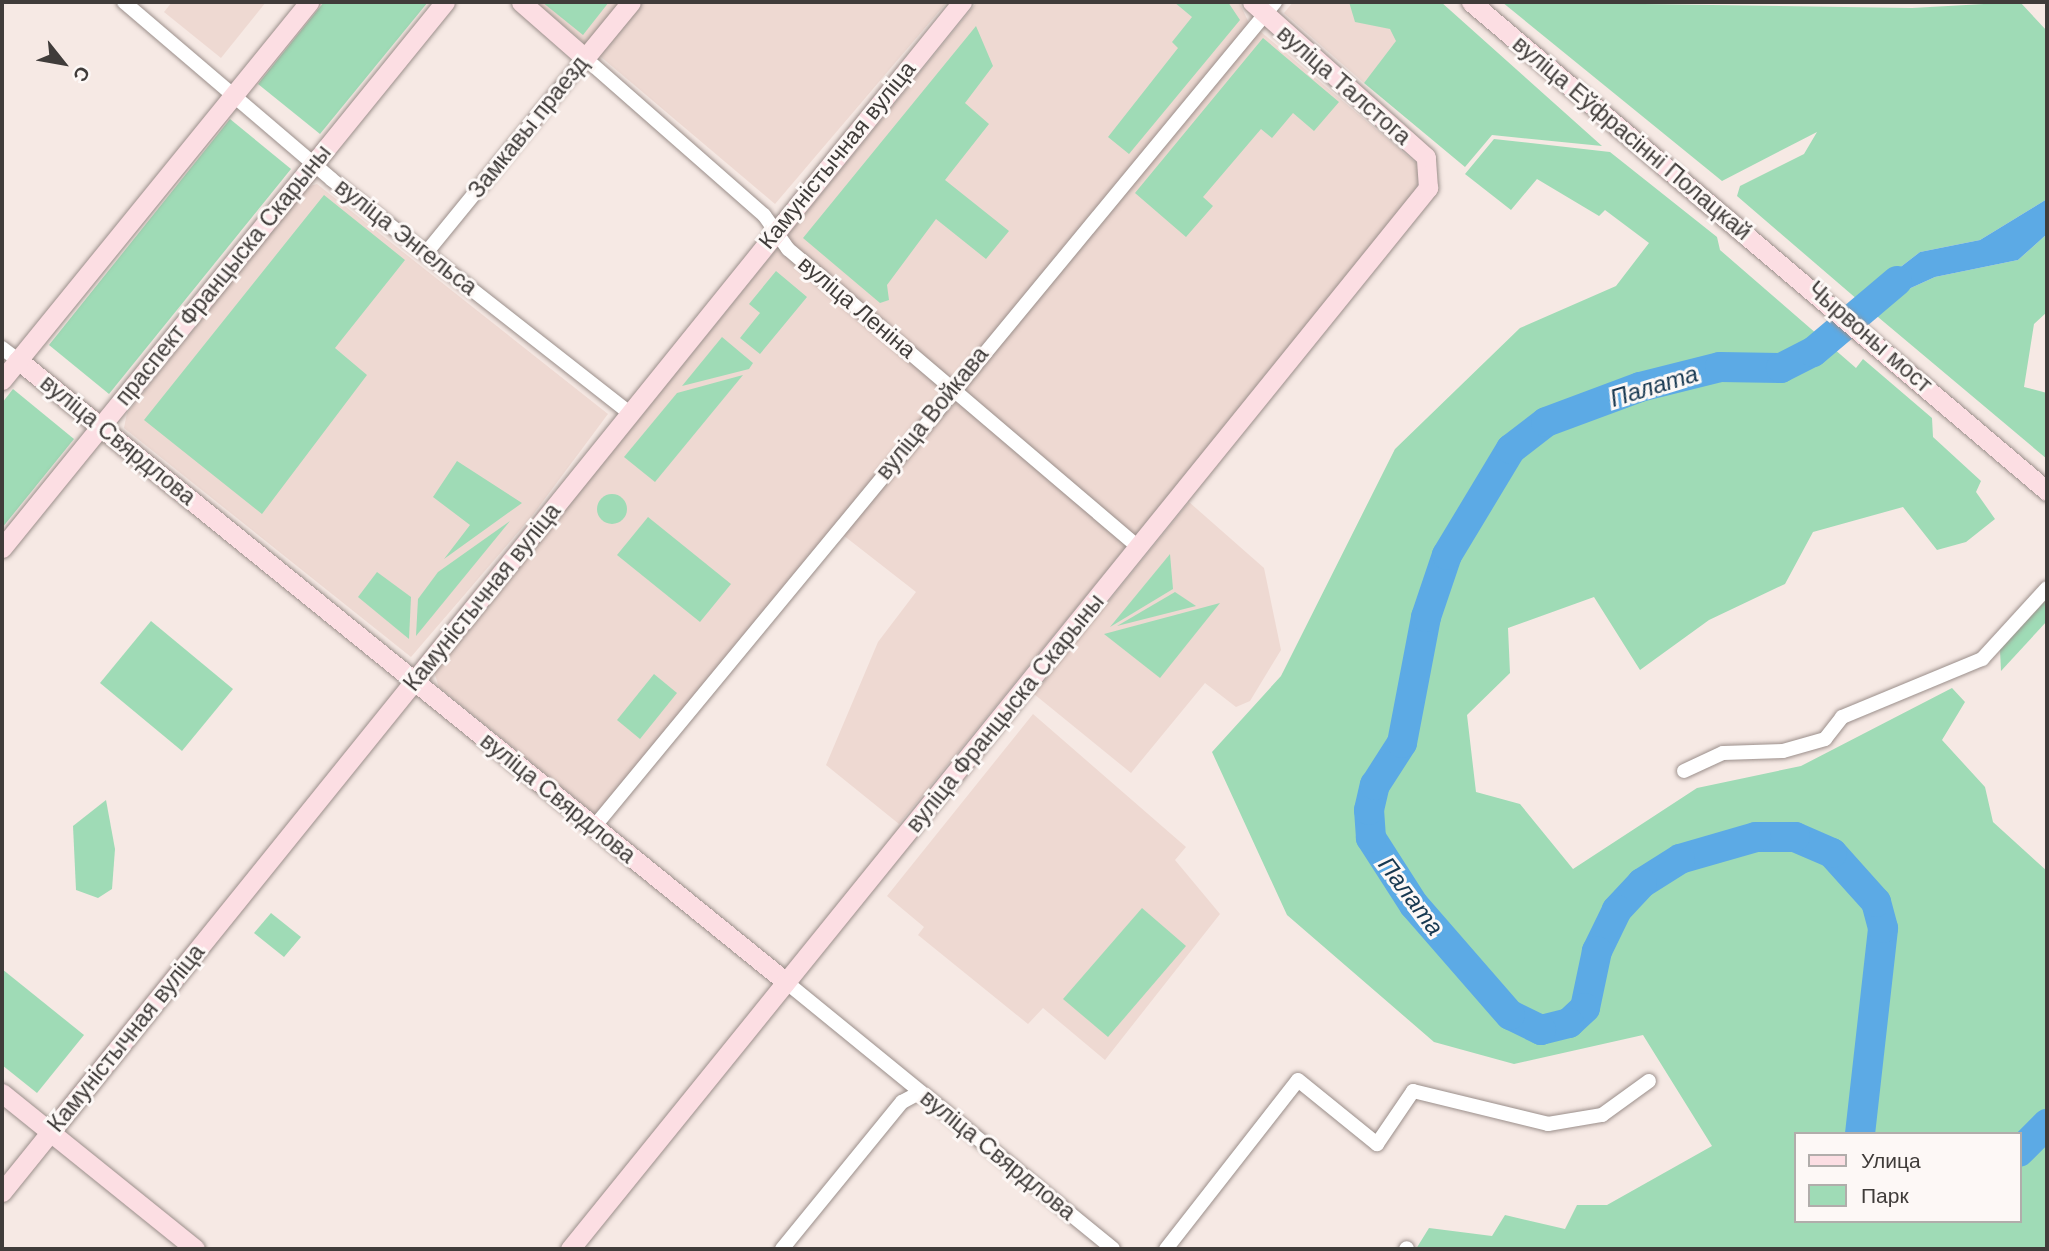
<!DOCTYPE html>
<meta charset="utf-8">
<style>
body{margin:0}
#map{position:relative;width:2049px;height:1251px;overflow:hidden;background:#f6e9e4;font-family:Arial,sans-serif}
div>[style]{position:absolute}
.built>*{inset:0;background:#eed9d2}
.green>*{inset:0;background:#9fdbb6}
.round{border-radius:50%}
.water>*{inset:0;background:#5caae5}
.river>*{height:30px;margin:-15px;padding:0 15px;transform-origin:15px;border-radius:15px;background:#5caae5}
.roads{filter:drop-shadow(0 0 2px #9b8f8b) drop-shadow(0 0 2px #9b8f8b)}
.street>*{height:14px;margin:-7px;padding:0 7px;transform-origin:7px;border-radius:7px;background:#fff}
.secondary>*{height:19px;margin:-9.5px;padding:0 9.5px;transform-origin:9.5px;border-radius:9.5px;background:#fcdee3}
span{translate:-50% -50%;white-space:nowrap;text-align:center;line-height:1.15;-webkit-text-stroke:6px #fdf8f6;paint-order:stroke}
.street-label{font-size:23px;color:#403c3a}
.water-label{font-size:24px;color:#173851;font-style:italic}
.frame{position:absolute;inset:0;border:4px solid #403c3a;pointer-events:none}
.legend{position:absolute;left:1794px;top:1132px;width:228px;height:91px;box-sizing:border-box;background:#fdf8f6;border:2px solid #b1adab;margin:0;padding:9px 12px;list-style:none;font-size:21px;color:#403c3a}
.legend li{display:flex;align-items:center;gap:14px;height:35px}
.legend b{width:35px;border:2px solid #b1adab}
.north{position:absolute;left:28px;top:28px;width:70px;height:70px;-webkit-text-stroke:5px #fdf8f6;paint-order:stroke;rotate:121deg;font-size:19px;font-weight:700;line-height:28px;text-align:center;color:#403c3a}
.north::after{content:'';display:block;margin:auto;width:24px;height:32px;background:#403c3a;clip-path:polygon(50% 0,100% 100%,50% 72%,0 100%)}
</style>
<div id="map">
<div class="built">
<div style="clip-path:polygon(172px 2px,266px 2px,221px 58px,164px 12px)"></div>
<div style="clip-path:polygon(536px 2px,947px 2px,775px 204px)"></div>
<div style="clip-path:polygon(977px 2px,1239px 2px,1248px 21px,1416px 163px,1420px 176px,1414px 195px,899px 824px,826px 765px,878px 642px,916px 592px,843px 535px,605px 822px,439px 687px,434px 672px)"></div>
<div style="clip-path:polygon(1293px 2px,1366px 2px,1405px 36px,1364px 83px,1284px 13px)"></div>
<div style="clip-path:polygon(317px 184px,608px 414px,532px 516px,411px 657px,124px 428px,127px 413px,307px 187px)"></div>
<div style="clip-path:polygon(1189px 502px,1264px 568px,1281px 650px,1250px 701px,1236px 707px,1205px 683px,1131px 773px,1034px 694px)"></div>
<div style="clip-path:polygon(1033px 714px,1186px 847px,1175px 860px,1220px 914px,1105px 1060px,1043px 1008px,1028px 1024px,918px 935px,924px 927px,887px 896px)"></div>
</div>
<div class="green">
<div style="clip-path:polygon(324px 2px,428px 2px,320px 134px,258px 84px)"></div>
<div style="clip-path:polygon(542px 2px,609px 2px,583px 35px)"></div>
<div style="clip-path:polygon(1174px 2px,1228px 2px,1240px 20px,1129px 154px,1108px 137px,1178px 48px,1172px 42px,1192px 17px)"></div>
<div style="clip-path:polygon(1349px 2px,1441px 2px,1602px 146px,1492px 135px,1465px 167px,1364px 83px,1396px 41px,1390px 29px,1355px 22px)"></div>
<div style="clip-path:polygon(1502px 2px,1912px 8px,2020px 2px,2047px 31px,2047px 199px,1980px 240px,1920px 252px,1858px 300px,1737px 196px,1740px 186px,1804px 154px,1817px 132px,1722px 181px)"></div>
<div style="clip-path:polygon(976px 26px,993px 66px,965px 103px,989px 124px,945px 180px,1009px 231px,986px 259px,936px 219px,887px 285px,889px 300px,880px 303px,803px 238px)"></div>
<div style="clip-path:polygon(1263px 38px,1339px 102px,1314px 131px,1293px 113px,1272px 138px,1261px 129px,1203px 197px,1213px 206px,1186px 237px,1135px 193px)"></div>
<div style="clip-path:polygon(230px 119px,291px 169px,109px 394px,49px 345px)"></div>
<div style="clip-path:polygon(evenodd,1494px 139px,1610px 152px,1717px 237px,1720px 250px,1856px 368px,1863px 359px,1932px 418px,1933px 437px,1981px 481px,1976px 492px,1995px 519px,1966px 542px,1937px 550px,1903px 507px,1813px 532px,1785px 584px,1709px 620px,1640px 670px,1594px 597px,1508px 628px,1510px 673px,1467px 715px,1476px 792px,1520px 804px,1573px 869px,1697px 788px,1801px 766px,1952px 688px,1965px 702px,1942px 740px,1985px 787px,1993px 822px,2047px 871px,2047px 1249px,1416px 1249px,1429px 1228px,1492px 1236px,1505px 1215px,1565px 1229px,1577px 1205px,1607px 1205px,1712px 1146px,1643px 1035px,1514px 1064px,1434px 1042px,1287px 915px,1212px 752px,1281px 676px,1395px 449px,1520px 328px,1616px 286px,1649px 243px,1605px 210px,1599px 216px,1537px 179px,1511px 210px,1465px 174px,1494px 139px,1795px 1134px,2019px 1134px,2019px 1221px,1795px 1221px,1795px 1134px)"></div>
<div style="clip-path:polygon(324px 195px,405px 260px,335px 348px,367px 375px,262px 514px,144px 420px)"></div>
<div style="clip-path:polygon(2047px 234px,2047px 312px,2034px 324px,2024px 387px,2047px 393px,2047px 459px,1878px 317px,1902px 292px,1935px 277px,2018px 260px)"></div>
<div style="clip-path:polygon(776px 271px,807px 297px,760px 354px,740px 338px,760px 313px,749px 304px)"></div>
<div style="clip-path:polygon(722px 337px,753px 363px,749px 369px,682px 386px)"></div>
<div style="clip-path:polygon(743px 375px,655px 482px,624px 457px,677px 393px)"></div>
<div style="clip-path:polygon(13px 389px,74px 439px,2px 528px,2px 403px)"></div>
<div style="clip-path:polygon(457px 461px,522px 503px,444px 559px,470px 525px,433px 497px)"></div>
<div class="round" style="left:597px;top:494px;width:30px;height:30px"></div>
<div style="clip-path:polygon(648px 517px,731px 584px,700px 622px,617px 555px)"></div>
<div style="clip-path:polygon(510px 521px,416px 636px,418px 599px,438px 572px)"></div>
<div style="clip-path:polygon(1170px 554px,1173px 589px,1110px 627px)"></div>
<div style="clip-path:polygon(377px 572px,411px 597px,409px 639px,358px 597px)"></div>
<div style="clip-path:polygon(1175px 592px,1196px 606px,1117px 626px)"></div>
<div style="clip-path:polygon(2047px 599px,2047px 621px,2001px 671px,2000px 650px)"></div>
<div style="clip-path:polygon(1220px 603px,1160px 678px,1104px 634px)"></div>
<div style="clip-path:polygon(151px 621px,233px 689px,182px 751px,100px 683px)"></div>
<div style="clip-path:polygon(654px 674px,677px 693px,640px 739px,617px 720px)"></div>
<div style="clip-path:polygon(106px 800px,115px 849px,112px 889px,98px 898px,76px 890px,73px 826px)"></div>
<div style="clip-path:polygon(1142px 908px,1186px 946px,1108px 1037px,1063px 999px)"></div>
<div style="clip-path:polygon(271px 913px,301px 937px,284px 957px,254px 933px)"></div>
<div style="clip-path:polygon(2px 969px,84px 1035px,37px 1093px,2px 1065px)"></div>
</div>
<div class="water">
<div style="clip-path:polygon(2047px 199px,2047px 234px,2018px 260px,1935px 277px,1902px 292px,1878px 317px,1858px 300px,1920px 252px,1980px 240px)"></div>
</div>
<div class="river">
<div style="left:1860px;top:1134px;width:207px;rotate:-83.6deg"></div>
<div style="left:1883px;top:928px;width:27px;rotate:-105deg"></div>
<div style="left:1876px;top:902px;width:66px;rotate:-131.9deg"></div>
<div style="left:1832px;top:853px;width:40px;rotate:-156.6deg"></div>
<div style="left:1795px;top:837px;width:39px;rotate:180deg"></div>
<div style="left:1756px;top:837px;width:79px;rotate:163.9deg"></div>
<div style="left:1680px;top:859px;width:45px;rotate:147.7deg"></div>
<div style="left:1642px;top:883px;width:37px;rotate:133deg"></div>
<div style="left:1617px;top:910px;width:46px;rotate:116deg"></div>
<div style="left:1597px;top:951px;width:58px;rotate:101.9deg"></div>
<div style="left:1585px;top:1008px;width:22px;rotate:137deg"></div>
<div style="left:1569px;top:1023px;width:29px;rotate:166deg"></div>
<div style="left:1541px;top:1030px;width:34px;rotate:-154deg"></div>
<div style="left:1510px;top:1015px;width:146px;rotate:-131.1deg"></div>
<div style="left:1414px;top:905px;width:80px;rotate:-122.7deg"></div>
<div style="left:1371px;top:838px;width:28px;rotate:-94deg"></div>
<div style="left:1369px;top:810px;width:26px;rotate:-77deg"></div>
<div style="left:1375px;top:785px;width:50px;rotate:-57.3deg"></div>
<div style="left:1402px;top:743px;width:128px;rotate:-79.2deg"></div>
<div style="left:1426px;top:617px;width:65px;rotate:-71.3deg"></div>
<div style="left:1447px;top:555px;width:124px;rotate:-58.9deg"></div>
<div style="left:1511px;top:449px;width:44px;rotate:-37.6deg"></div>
<div style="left:1546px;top:422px;width:100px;rotate:-20.4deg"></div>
<div style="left:1640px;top:387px;width:82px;rotate:-14deg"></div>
<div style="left:1720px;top:367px;width:61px;rotate:0.9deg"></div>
<div style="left:1781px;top:368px;width:36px;rotate:-27deg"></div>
<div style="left:1813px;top:352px;width:110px;rotate:-40.2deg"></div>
<div style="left:2019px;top:1152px;width:40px;rotate:-45deg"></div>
</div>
<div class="roads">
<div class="street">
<div style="left:124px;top:2px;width:272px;rotate:40.5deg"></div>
<div style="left:331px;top:179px;width:379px;rotate:38.1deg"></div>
<div style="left:426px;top:253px;width:252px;rotate:-50.8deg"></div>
<div style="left:585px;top:58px;width:238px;rotate:41.3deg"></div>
<div style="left:764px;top:215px;width:42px;rotate:54.8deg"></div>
<div style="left:788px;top:249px;width:461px;rotate:40.4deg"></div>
<div style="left:2px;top:348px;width:20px;rotate:37deg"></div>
<div style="left:1684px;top:771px;width:43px;rotate:-24.8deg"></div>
<div style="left:1723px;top:753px;width:60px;rotate:-1.9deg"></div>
<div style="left:1783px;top:751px;width:44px;rotate:-15.9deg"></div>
<div style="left:1825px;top:739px;width:28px;rotate:-52deg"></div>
<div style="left:1842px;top:717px;width:152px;rotate:-22.5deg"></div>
<div style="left:1982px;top:659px;width:96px;rotate:-47.5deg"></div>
<div style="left:594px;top:827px;width:1070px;rotate:-50.46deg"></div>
<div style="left:786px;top:982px;width:422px;rotate:39.2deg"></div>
<div style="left:782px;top:1249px;width:190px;rotate:-50.8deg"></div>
<div style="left:902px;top:1102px;width:21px;rotate:-28deg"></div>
<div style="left:1166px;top:1249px;width:214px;rotate:-52deg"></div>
<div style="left:1298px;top:1080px;width:102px;rotate:39deg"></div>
<div style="left:1377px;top:1144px;width:64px;rotate:-55.8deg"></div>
<div style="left:1413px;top:1091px;width:139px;rotate:13.7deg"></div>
<div style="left:1548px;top:1124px;width:55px;rotate:-9.5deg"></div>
<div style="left:1602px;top:1115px;width:58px;rotate:-35.9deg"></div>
<div style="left:1406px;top:1249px;width:1px;rotate:-45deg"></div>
</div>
<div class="secondary">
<div style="left:521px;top:2px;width:85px;rotate:41.2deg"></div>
<div style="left:585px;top:58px;width:72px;rotate:-50.6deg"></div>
<div style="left:1471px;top:2px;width:756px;rotate:40.33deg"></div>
<div style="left:18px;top:360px;width:988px;rotate:39deg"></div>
<div style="left:2px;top:380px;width:487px;rotate:-50.9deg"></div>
<div style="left:2px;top:548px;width:703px;rotate:-50.95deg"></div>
<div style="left:2px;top:1093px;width:248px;rotate:38.9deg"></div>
<div style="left:2px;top:1192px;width:1529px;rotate:-51.11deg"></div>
<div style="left:570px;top:1249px;width:1365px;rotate:-51.04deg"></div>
<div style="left:1428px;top:188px;width:31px;rotate:-94deg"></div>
<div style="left:1426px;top:157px;width:233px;rotate:-138.3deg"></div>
</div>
</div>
<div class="street-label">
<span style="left:1344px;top:85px;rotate:41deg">вуліца Талстога</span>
<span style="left:528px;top:127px;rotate:-51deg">Замкавы праезд</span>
<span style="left:1632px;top:138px;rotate:40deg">вуліца Еўфрасінні Полацкай</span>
<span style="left:837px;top:155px;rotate:-51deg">Камуністычная вуліца</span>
<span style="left:406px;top:237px;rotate:38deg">вуліца Энгельса</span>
<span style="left:223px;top:275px;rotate:-51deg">праспект Францыска Скарыны</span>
<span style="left:857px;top:307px;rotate:40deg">вуліца Леніна</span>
<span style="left:1870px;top:337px;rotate:41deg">Чырвоны мост</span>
<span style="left:932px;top:413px;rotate:-51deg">вуліца Войкава</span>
<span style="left:118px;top:440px;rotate:39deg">вуліца Свярдлова</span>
<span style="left:482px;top:597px;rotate:-51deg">Камуністычная вуліца</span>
<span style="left:1005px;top:713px;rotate:-51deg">вуліца Францыска Скарыны</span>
<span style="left:558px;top:798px;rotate:39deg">вуліца Свярдлова</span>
<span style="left:126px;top:1038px;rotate:-51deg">Камуністычная вуліца</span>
<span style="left:998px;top:1155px;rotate:39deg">вуліца Свярдлова</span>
</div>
<div class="water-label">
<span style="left:1654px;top:386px;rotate:-17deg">Палата</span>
<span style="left:1411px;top:896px;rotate:53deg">Палата</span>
</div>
<div class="frame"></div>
<ul class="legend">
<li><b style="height:9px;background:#fcdee3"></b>Улица</li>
<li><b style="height:19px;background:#9fdbb6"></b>Парк</li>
</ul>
<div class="north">С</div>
</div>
